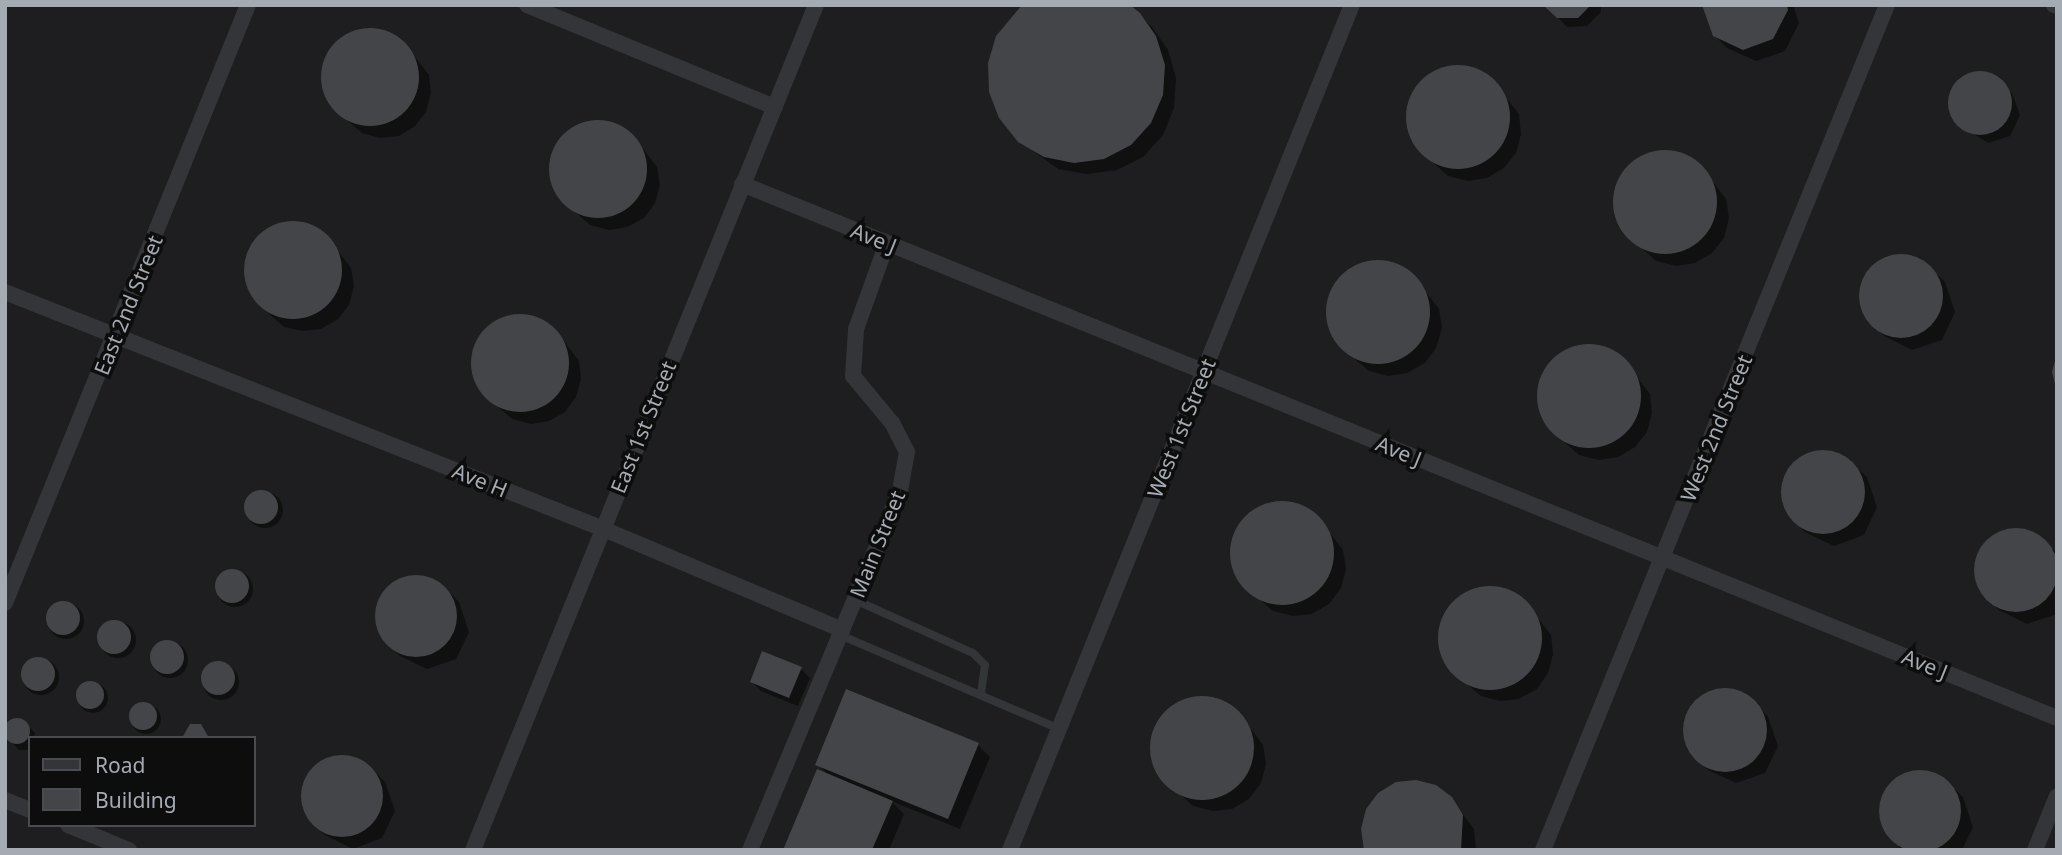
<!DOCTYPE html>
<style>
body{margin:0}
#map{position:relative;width:2062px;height:855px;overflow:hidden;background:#121213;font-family:"Noto Sans",sans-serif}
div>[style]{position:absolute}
.built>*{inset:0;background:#1e1e20}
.shadow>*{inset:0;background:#0007}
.round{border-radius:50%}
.building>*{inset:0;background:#444548}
.lane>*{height:8px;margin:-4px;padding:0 4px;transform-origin:4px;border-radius:4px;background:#333538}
.street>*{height:16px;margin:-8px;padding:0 8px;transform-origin:8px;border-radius:8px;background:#333538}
span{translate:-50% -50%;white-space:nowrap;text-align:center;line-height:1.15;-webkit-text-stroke:7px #0d0d0e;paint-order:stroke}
.street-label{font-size:21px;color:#a5abb2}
.frame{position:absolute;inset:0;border:7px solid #a5abb2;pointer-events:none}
.legend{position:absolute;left:28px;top:736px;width:228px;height:91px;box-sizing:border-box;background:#0d0d0e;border:2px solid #4a4c50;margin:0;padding:9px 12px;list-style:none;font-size:21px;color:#a5abb2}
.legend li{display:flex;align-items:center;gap:14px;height:35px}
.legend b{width:35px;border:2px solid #4a4c50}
</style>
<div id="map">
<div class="built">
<div style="clip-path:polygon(evenodd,5px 5px,2057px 5px,2057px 850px,5px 850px,5px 5px,30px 738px,254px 738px,254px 825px,30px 825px,30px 738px)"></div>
</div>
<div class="shadow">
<div style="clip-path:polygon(1025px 5px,1139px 14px,1152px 27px,1168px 50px,1176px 78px,1174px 108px,1163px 135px,1143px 157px,1117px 170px,1087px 174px,1058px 169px,1020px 141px,997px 37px)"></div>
<div style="clip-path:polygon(1546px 5px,1601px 5px,1601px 12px,1587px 26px,1567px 27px)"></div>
<div style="clip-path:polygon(1704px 5px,1793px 5px,1799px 23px,1785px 51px,1756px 61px,1727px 48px,1714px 35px)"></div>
<div style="clip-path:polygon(372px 29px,391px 34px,406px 45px,429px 75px,431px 93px,426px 112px,415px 126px,399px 136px,380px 138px,362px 133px,334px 109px,324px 92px,322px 74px,327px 56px,337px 41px,354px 32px)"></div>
<div style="clip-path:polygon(1460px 67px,1480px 72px,1495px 84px,1519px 114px,1521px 134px,1516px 153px,1504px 168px,1487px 178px,1468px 181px,1448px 176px,1420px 151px,1410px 134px,1407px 115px,1412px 95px,1424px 80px,1441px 70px)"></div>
<div style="clip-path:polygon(1982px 73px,2012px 93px,2020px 115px,2010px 136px,1988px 143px,1958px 124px,1950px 102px,1960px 81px)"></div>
<div style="clip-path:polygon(601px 121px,620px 126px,634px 137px,657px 167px,660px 185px,655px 203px,644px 218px,627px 227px,609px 230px,590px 225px,563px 201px,553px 184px,550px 166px,555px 147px,566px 133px,583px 123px)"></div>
<div style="clip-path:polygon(1668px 152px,1687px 157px,1703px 169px,1726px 199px,1729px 218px,1724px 238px,1712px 253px,1695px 263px,1676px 266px,1656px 261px,1628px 236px,1617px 218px,1615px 199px,1620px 180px,1631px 165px,1649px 155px)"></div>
<div style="clip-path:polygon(295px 222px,314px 227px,329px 239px,351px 268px,354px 286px,349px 305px,338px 319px,321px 329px,303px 331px,284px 327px,257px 303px,247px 286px,244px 268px,249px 249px,260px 235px,277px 225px)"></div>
<div style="clip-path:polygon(1903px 255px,1932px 269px,1945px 282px,1955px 312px,1942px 340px,1912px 350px,1884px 336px,1871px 324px,1860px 294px,1874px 266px)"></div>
<div style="clip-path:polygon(1381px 262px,1400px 267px,1416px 279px,1439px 309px,1442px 328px,1436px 348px,1425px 363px,1407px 373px,1388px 376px,1369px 371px,1340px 346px,1330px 328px,1327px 309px,1333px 290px,1344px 275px,1362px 264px)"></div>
<div style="clip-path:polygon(523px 315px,541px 320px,556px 331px,579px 361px,581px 379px,576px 397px,565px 412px,549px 421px,531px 424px,512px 419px,484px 395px,474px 378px,472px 360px,477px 341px,488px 327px,504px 317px)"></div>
<div style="clip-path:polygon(1591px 346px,1611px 351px,1626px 363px,1650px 394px,1652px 413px,1647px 432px,1635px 447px,1618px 457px,1599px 460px,1579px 455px,1551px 430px,1541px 413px,1538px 393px,1543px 374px,1555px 359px,1572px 349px)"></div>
<div style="clip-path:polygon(1825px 451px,1854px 465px,1867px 477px,1877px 507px,1864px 535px,1834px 546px,1805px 532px,1793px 519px,1782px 489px,1796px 461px)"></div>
<div class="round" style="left:247px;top:492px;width:36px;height:36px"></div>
<div style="clip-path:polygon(1285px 503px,1304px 508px,1320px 520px,1343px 550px,1346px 569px,1341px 588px,1329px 604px,1312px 614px,1293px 616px,1273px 611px,1245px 587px,1234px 569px,1232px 550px,1237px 531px,1248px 515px,1266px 505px)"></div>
<div style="clip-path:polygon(2019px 529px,2057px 552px,2057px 614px,2027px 624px,1999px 610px,1986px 597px,1976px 567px,1989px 539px)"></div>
<div class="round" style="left:217px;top:571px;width:36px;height:36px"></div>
<div style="clip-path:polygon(419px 576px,447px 590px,459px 602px,469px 632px,456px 659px,427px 669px,400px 656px,387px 643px,376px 614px,390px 586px)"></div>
<div style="clip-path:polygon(1492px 587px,1512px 593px,1527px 604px,1551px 635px,1553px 654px,1548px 673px,1537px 689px,1519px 699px,1500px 701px,1481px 696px,1452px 671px,1442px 654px,1439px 635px,1444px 615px,1456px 600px,1473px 590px)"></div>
<div class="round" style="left:48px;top:603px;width:36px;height:36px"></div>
<div class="round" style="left:100px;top:622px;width:36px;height:36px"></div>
<div class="round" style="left:152px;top:642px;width:36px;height:36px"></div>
<div class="round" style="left:23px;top:659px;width:36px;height:36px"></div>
<div class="round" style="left:203px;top:664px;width:36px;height:36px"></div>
<div style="clip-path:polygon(801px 669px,810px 678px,798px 706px,761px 691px,752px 682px)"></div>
<div class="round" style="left:78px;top:683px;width:30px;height:30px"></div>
<div style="clip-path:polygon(1727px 690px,1756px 704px,1768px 717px,1778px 746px,1765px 773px,1736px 783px,1708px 770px,1695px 757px,1685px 728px,1698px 701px)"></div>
<div style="clip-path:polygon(1205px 697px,1225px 703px,1240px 714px,1263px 745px,1266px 764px,1261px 783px,1249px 799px,1232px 809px,1213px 811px,1193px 806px,1165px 781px,1155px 764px,1152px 745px,1157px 725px,1169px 710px,1186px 700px)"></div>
<div class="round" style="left:131px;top:704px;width:30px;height:30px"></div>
<div style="clip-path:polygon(12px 720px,22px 720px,35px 733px,29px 750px,19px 750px,5px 736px,5px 726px)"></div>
<div style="clip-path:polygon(978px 745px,990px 757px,960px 829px,891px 801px,904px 814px,889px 850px,785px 850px,829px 776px,818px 764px)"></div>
<div style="clip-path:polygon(344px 756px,372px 769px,385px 782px,395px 811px,382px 838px,353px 849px,325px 835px,312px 822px,302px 793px,315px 766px)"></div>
<div style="clip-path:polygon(1922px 771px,1950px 785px,1963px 797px,1973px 827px,1962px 850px,1902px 850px,1890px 838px,1880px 809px,1893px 781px)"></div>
<div style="clip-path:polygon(1451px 799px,1474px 829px,1476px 850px,1366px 850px)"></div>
</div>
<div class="building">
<div style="clip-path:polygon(1022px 5px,1130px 5px,1140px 13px,1156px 36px,1165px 65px,1163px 95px,1151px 123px,1131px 145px,1104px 159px,1074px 163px,1044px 157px,1018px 142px,999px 118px,989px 92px,988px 63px,996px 36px)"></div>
<div style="clip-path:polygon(1543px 5px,1591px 5px,1578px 18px,1557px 18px)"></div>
<div style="clip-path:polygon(1702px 5px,1787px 5px,1788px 10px,1773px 39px,1743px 50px,1713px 36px)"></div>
<div class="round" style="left:321px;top:28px;width:98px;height:98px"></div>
<div class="round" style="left:1406px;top:65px;width:104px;height:104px"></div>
<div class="round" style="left:1948px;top:71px;width:64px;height:64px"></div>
<div class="round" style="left:549px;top:120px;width:98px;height:98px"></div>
<div class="round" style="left:1613px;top:150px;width:104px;height:104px"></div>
<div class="round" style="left:244px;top:221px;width:98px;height:98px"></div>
<div class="round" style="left:1859px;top:254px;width:84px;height:84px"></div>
<div class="round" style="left:1326px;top:260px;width:104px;height:104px"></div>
<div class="round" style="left:471px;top:314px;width:98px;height:98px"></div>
<div class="round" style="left:1537px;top:344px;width:104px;height:104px"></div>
<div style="clip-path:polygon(2056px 357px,2057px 357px,2057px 392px,2052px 372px)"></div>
<div class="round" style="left:1781px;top:450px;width:84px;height:84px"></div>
<div class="round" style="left:244px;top:490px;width:34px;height:34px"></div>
<div class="round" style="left:1230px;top:501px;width:104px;height:104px"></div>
<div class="round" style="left:1974px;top:528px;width:84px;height:84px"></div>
<div class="round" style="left:215px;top:569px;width:34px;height:34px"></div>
<div class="round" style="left:375px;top:575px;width:82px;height:82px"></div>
<div class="round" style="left:1438px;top:586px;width:104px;height:104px"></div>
<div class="round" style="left:46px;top:601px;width:34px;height:34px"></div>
<div class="round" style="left:97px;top:620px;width:34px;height:34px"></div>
<div class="round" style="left:150px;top:640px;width:34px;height:34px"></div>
<div style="clip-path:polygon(762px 651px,802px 667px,789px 698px,750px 682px)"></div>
<div class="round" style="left:21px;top:657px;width:34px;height:34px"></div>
<div class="round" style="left:201px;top:661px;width:34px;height:34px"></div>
<div class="round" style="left:76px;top:681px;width:28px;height:28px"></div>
<div class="round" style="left:1683px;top:688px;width:84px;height:84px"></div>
<div style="clip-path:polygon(846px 689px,979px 743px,948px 819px,815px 765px)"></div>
<div class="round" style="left:1150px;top:696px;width:104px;height:104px"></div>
<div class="round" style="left:129px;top:702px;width:28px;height:28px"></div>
<div class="round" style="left:4px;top:718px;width:26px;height:26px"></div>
<div style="clip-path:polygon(190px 724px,201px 724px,209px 738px,182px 738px)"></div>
<div class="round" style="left:301px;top:755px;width:82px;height:82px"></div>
<div style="clip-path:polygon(817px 769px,893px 801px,872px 850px,783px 850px)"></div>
<div class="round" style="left:1879px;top:770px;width:82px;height:82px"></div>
<div style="clip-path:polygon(1416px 780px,1436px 785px,1452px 797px,1463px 815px,1461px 850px,1364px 850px,1361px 829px,1366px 809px,1378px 793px,1396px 782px)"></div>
</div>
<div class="lane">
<div style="left:855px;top:600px;width:129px;rotate:24.2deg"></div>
<div style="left:973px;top:653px;width:17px;rotate:45deg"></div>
<div style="left:985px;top:665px;width:28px;rotate:98deg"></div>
<div style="left:840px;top:635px;width:238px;rotate:23.2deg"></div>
</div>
<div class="street">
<div style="left:527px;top:5px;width:268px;rotate:22.4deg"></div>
<div style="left:2054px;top:5px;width:3px;rotate:18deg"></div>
<div style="left:742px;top:184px;width:1419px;rotate:22.1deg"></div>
<div style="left:5px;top:292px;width:641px;rotate:21.6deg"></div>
<div style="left:601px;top:528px;width:262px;rotate:22.9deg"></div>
<div style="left:5px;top:603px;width:645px;rotate:-67.89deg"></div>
<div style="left:5px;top:800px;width:27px;rotate:22deg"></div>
<div style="left:68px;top:825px;width:66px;rotate:22.3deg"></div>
<div style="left:473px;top:850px;width:912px;rotate:-67.91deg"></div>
<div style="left:750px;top:850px;width:389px;rotate:-67.3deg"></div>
<div style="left:900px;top:491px;width:40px;rotate:-80deg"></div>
<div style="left:907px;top:452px;width:33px;rotate:-117deg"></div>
<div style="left:892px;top:423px;width:61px;rotate:-129.7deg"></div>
<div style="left:853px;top:376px;width:47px;rotate:-86.3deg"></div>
<div style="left:856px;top:329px;width:91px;rotate:-70.2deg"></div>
<div style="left:1010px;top:850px;width:912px;rotate:-67.97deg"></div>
<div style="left:1543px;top:850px;width:912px;rotate:-67.85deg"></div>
<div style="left:2035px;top:850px;width:58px;rotate:-67.8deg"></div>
</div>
<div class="street-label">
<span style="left:874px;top:238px;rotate:22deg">Ave J</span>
<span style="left:128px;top:305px;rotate:-68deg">East 2nd Street</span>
<span style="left:643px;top:427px;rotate:-68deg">East 1st Street</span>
<span style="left:1181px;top:428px;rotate:-68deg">West 1st Street</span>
<span style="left:1716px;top:428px;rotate:-68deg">West 2nd Street</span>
<span style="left:1399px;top:451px;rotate:22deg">Ave J</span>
<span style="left:480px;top:480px;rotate:22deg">Ave H</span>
<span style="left:877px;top:544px;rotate:-68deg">Main Street</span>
<span style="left:1925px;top:664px;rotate:22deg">Ave J</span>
</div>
<div class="frame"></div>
<ul class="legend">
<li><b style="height:9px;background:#333538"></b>Road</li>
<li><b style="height:19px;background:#444548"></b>Building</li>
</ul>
</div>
